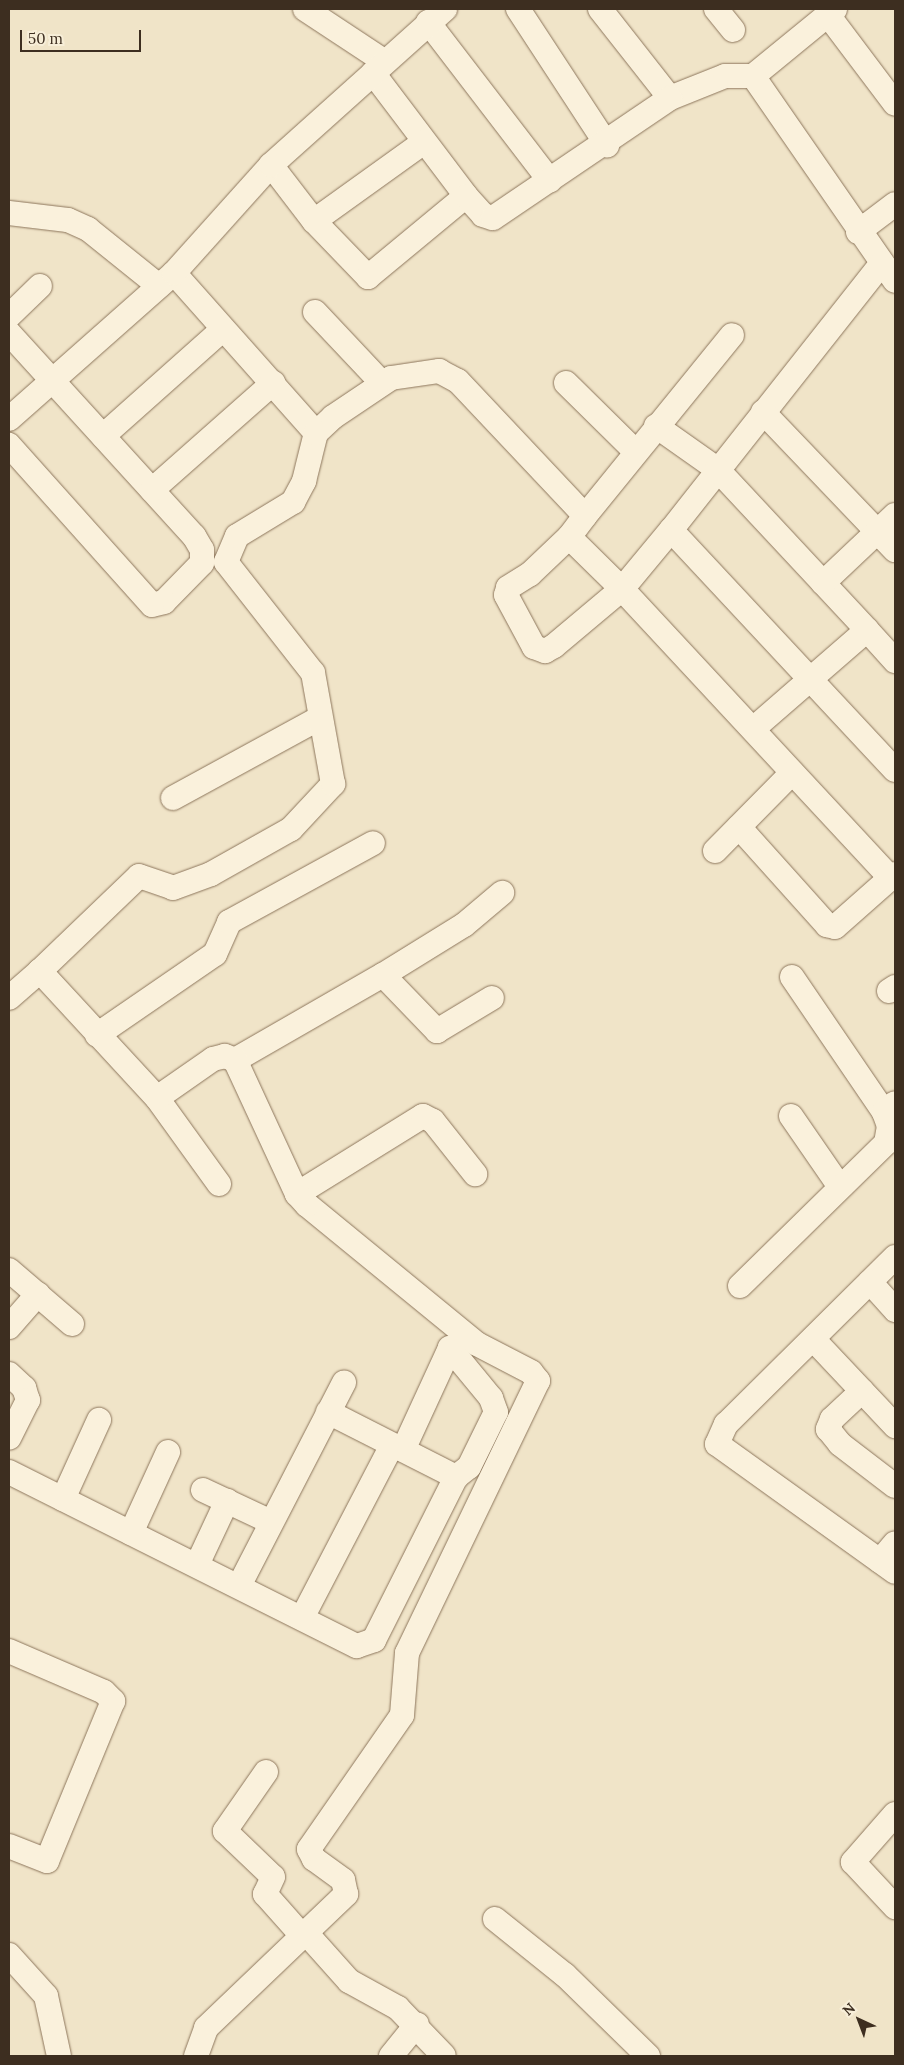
<!DOCTYPE html>
<style>
body{margin:0}
#map{position:relative;width:904px;height:2065px;overflow:hidden;background:#f0e4c8;font-family:Lora,serif}
div>[style]{position:absolute}
.roads{filter:drop-shadow(0 0 1px #8d765c) drop-shadow(0 0 1px #8d765c)}
.minor>*{height:24px;margin:-12px;padding:0 12px;transform-origin:12px;border-radius:12px;background:#faf1dc}
span{translate:-50% -50%;white-space:nowrap;text-align:center;line-height:1.15;-webkit-text-stroke:5px #f7eed8;paint-order:stroke}
.frame{position:absolute;inset:0;border:10px solid #3d2e20;pointer-events:none}
.north{position:absolute;left:834px;top:1995px;width:50px;height:50px;-webkit-text-stroke:4px #f7eed8;paint-order:stroke;rotate:317deg;font-size:14px;font-weight:700;line-height:20px;text-align:center;color:#3d2e20}
.north::after{content:'';display:block;margin:auto;width:18px;height:22px;background:#3d2e20;clip-path:polygon(50% 0,100% 100%,50% 72%,0 100%)}
.scale{position:absolute;left:20px;top:30px;width:121px;height:22px;box-sizing:border-box;border:2px solid #3d2e20;border-top:0;padding-left:6px;font-size:15px;line-height:18px;white-space:nowrap;color:#3d2e20;-webkit-text-stroke:4px #f7eed8;paint-order:stroke}
</style>
<div id="map">
<div class="roads">
<div class="minor">
<div style="left:305px;top:9px;width:96px;rotate:33.5deg"></div>
<div style="left:518px;top:9px;width:163px;rotate:56.8deg"></div>
<div style="left:600px;top:9px;width:113px;rotate:51.8deg"></div>
<div style="left:670px;top:98px;width:59px;rotate:-21.8deg"></div>
<div style="left:725px;top:76px;width:28px"></div>
<div style="left:716px;top:9px;width:27px;rotate:51deg"></div>
<div style="left:835px;top:9px;width:106px;rotate:140.7deg"></div>
<div style="left:753px;top:76px;width:249px;rotate:55.3deg"></div>
<div style="left:828px;top:15px;width:111px;rotate:53deg"></div>
<div style="left:428px;top:22px;width:200px;rotate:52.5deg"></div>
<div style="left:373px;top:73px;width:154px;rotate:52.9deg"></div>
<div style="left:271px;top:165px;width:71px;rotate:52.5deg"></div>
<div style="left:314px;top:221px;width:135px;rotate:-35.7deg"></div>
<div style="left:9px;top:213px;width:59px;rotate:6.8deg"></div>
<div style="left:68px;top:220px;width:22px;rotate:24deg"></div>
<div style="left:88px;top:229px;width:91px;rotate:38.8deg"></div>
<div style="left:314px;top:221px;width:78px;rotate:46deg"></div>
<div style="left:368px;top:277px;width:127px;rotate:-39.6deg"></div>
<div style="left:466px;top:196px;width:25px;rotate:48deg"></div>
<div style="left:483px;top:215px;width:10px;rotate:17deg"></div>
<div style="left:493px;top:218px;width:214px;rotate:-34.1deg"></div>
<div style="left:858px;top:232px;width:46px;rotate:-37.1deg"></div>
<div style="left:882px;top:263px;width:340px;rotate:128.3deg"></div>
<div style="left:671px;top:530px;width:328px;rotate:47deg"></div>
<div style="left:174px;top:273px;width:214px;rotate:48.4deg"></div>
<div style="left:315px;top:312px;width:96px;rotate:46.7deg"></div>
<div style="left:9px;top:316px;width:43px;rotate:-44.1deg"></div>
<div style="left:9px;top:333px;width:275px;rotate:47.7deg"></div>
<div style="left:194px;top:536px;width:16px;rotate:60deg"></div>
<div style="left:202px;top:550px;width:13px;rotate:90deg"></div>
<div style="left:202px;top:563px;width:54px;rotate:134.3deg"></div>
<div style="left:164px;top:602px;width:12px;rotate:166deg"></div>
<div style="left:152px;top:605px;width:215px;rotate:-131.8deg"></div>
<div style="left:566px;top:383px;width:98px;rotate:44.6deg"></div>
<div style="left:763px;top:412px;width:191px;rotate:46.3deg"></div>
<div style="left:9px;top:419px;width:220px;rotate:-41.5deg"></div>
<div style="left:174px;top:273px;width:145px;rotate:-48.1deg"></div>
<div style="left:271px;top:165px;width:234px;rotate:-41.9deg"></div>
<div style="left:656px;top:426px;width:75px;rotate:35.2deg"></div>
<div style="left:717px;top:469px;width:220px;rotate:47deg"></div>
<div style="left:867px;top:630px;width:151px;rotate:139deg"></div>
<div style="left:103px;top:436px;width:159px;rotate:-41.7deg"></div>
<div style="left:152px;top:490px;width:162px;rotate:-41.5deg"></div>
<div style="left:585px;top:516px;width:233px;rotate:-50.9deg"></div>
<div style="left:671px;top:530px;width:77px;rotate:129.7deg"></div>
<div style="left:622px;top:589px;width:74px;rotate:-135.5deg"></div>
<div style="left:569px;top:537px;width:54px;rotate:136.5deg"></div>
<div style="left:530px;top:574px;width:26px;rotate:148deg"></div>
<div style="left:508px;top:588px;width:7px;rotate:106deg"></div>
<div style="left:506px;top:595px;width:59px;rotate:61.7deg"></div>
<div style="left:534px;top:647px;width:12px;rotate:20deg"></div>
<div style="left:545px;top:651px;width:10px;rotate:-29deg"></div>
<div style="left:554px;top:646px;width:89px;rotate:-40deg"></div>
<div style="left:622px;top:589px;width:395px;rotate:47.1deg"></div>
<div style="left:823px;top:583px;width:99px;rotate:-43.4deg"></div>
<div style="left:867px;top:630px;width:42px;rotate:47.9deg"></div>
<div style="left:173px;top:798px;width:165px;rotate:-28.6deg"></div>
<div style="left:739px;top:827px;width:132px;rotate:48.1deg"></div>
<div style="left:827px;top:925px;width:8px;rotate:14deg"></div>
<div style="left:835px;top:927px;width:80px;rotate:-41.5deg"></div>
<div style="left:715px;top:851px;width:110px;rotate:-45.4deg"></div>
<div style="left:383px;top:975px;width:95px;rotate:-31.7deg"></div>
<div style="left:464px;top:925px;width:50px;rotate:-40.1deg"></div>
<div style="left:792px;top:977px;width:163px;rotate:55.7deg"></div>
<div style="left:889px;top:991px;width:7px;rotate:-34deg"></div>
<div style="left:9px;top:998px;width:41px;rotate:-41.1deg"></div>
<div style="left:97px;top:1035px;width:143px;rotate:-34.5deg"></div>
<div style="left:215px;top:954px;width:35px;rotate:-66deg"></div>
<div style="left:229px;top:922px;width:164px;rotate:-28.7deg"></div>
<div style="left:235px;top:1060px;width:171px;rotate:-29.9deg"></div>
<div style="left:383px;top:975px;width:78px;rotate:46deg"></div>
<div style="left:437px;top:1031px;width:64px;rotate:-31deg"></div>
<div style="left:157px;top:1098px;width:106px;rotate:54.2deg"></div>
<div style="left:791px;top:1116px;width:86px;rotate:55.4deg"></div>
<div style="left:297px;top:1194px;width:148px;rotate:-31.8deg"></div>
<div style="left:423px;top:1116px;width:11px;rotate:27deg"></div>
<div style="left:433px;top:1121px;width:68px;rotate:51.6deg"></div>
<div style="left:895px;top:1257px;width:238px;rotate:135.3deg"></div>
<div style="left:726px;top:1424px;width:22px;rotate:114deg"></div>
<div style="left:717px;top:1444px;width:219px;rotate:35.7deg"></div>
<div style="left:9px;top:1270px;width:83px;rotate:40.6deg"></div>
<div style="left:870px;top:1282px;width:38px;rotate:48deg"></div>
<div style="left:740px;top:1286px;width:204px;rotate:-44.4deg"></div>
<div style="left:886px;top:1143px;width:17px;rotate:-80deg"></div>
<div style="left:889px;top:1126px;width:15px;rotate:-110deg"></div>
<div style="left:884px;top:1112px;width:14px;rotate:-39deg"></div>
<div style="left:9px;top:1327px;width:44px;rotate:-48.7deg"></div>
<div style="left:813px;top:1339px;width:120px;rotate:46.7deg"></div>
<div style="left:9px;top:1374px;width:21px;rotate:43deg"></div>
<div style="left:24px;top:1388px;width:13px;rotate:72deg"></div>
<div style="left:28px;top:1400px;width:42px;rotate:116.6deg"></div>
<div style="left:862px;top:1391px;width:41px;rotate:137deg"></div>
<div style="left:832px;top:1419px;width:11px;rotate:112deg"></div>
<div style="left:828px;top:1429px;width:19px;rotate:51deg"></div>
<div style="left:840px;top:1444px;width:69px;rotate:37.4deg"></div>
<div style="left:328px;top:1412px;width:144px;rotate:26.9deg"></div>
<div style="left:9px;top:1472px;width:389px;rotate:26.6deg"></div>
<div style="left:357px;top:1646px;width:18px;rotate:-19deg"></div>
<div style="left:374px;top:1640px;width:182px;rotate:-63.3deg"></div>
<div style="left:456px;top:1477px;width:16px;rotate:-38deg"></div>
<div style="left:469px;top:1467px;width:61px;rotate:-63.9deg"></div>
<div style="left:496px;top:1412px;width:15px;rotate:-110deg"></div>
<div style="left:491px;top:1398px;width:65px;rotate:-129.4deg"></div>
<div style="left:450px;top:1348px;width:112px;rotate:114.7deg"></div>
<div style="left:203px;top:1490px;width:75px;rotate:25.2deg"></div>
<div style="left:63px;top:1499px;width:87px;rotate:-65.5deg"></div>
<div style="left:131px;top:1533px;width:89px;rotate:-65.4deg"></div>
<div style="left:880px;top:1561px;width:23px;rotate:-50deg"></div>
<div style="left:197px;top:1565px;width:71px;rotate:-64.9deg"></div>
<div style="left:239px;top:1586px;width:229px;rotate:-62.7deg"></div>
<div style="left:302px;top:1618px;width:195px;rotate:-62.5deg"></div>
<div style="left:9px;top:1651px;width:103px;rotate:23.3deg"></div>
<div style="left:104px;top:1692px;width:13px;rotate:45deg"></div>
<div style="left:113px;top:1701px;width:173px;rotate:112.4deg"></div>
<div style="left:47px;top:1861px;width:41px;rotate:-158.5deg"></div>
<div style="left:266px;top:1772px;width:72px;rotate:124.8deg"></div>
<div style="left:225px;top:1831px;width:66px;rotate:43.8deg"></div>
<div style="left:273px;top:1877px;width:19px;rotate:115deg"></div>
<div style="left:265px;top:1894px;width:59px;rotate:48.4deg"></div>
<div style="left:895px;top:1814px;width:64px;rotate:131.2deg"></div>
<div style="left:853px;top:1862px;width:62px;rotate:47deg"></div>
<div style="left:495px;top:1919px;width:90px;rotate:38.7deg"></div>
<div style="left:565px;top:1975px;width:116px;rotate:44.3deg"></div>
<div style="left:307px;top:1934px;width:63px;rotate:48.2deg"></div>
<div style="left:349px;top:1981px;width:56px;rotate:28.9deg"></div>
<div style="left:398px;top:2008px;width:66px;rotate:46.2deg"></div>
<div style="left:9px;top:1955px;width:55px;rotate:47.9deg"></div>
<div style="left:46px;top:1996px;width:61px;rotate:77.8deg"></div>
<div style="left:196px;top:2056px;width:30px;rotate:-70deg"></div>
<div style="left:206px;top:2028px;width:194px;rotate:-43.7deg"></div>
<div style="left:346px;top:1894px;width:14px;rotate:-102deg"></div>
<div style="left:343px;top:1880px;width:36px;rotate:-144deg"></div>
<div style="left:314px;top:1859px;width:11px;rotate:-117deg"></div>
<div style="left:309px;top:1849px;width:163px;rotate:-55.2deg"></div>
<div style="left:402px;top:1715px;width:62px;rotate:-85.4deg"></div>
<div style="left:407px;top:1653px;width:302px;rotate:-64.3deg"></div>
<div style="left:538px;top:1381px;width:11px;rotate:-128deg"></div>
<div style="left:531px;top:1372px;width:61px;rotate:-152.6deg"></div>
<div style="left:477px;top:1344px;width:220px;rotate:-140.7deg"></div>
<div style="left:307px;top:1205px;width:15px;rotate:-132deg"></div>
<div style="left:297px;top:1194px;width:148px;rotate:-114.8deg"></div>
<div style="left:235px;top:1060px;width:11px;rotate:-158deg"></div>
<div style="left:225px;top:1056px;width:12px;rotate:166deg"></div>
<div style="left:213px;top:1059px;width:68px;rotate:145.1deg"></div>
<div style="left:157px;top:1098px;width:173px;rotate:-132.7deg"></div>
<div style="left:40px;top:971px;width:137px;rotate:-43.8deg"></div>
<div style="left:139px;top:876px;width:36px;rotate:19deg"></div>
<div style="left:173px;top:888px;width:40px;rotate:-20.2deg"></div>
<div style="left:211px;top:874px;width:92px;rotate:-29.4deg"></div>
<div style="left:291px;top:829px;width:62px;rotate:-47deg"></div>
<div style="left:333px;top:784px;width:113px;rotate:-100.2deg"></div>
<div style="left:313px;top:673px;width:141px;rotate:-128.1deg"></div>
<div style="left:226px;top:562px;width:28px;rotate:-67deg"></div>
<div style="left:237px;top:536px;width:66px;rotate:-31.3deg"></div>
<div style="left:293px;top:502px;width:24px;rotate:-62deg"></div>
<div style="left:304px;top:481px;width:49px;rotate:-76deg"></div>
<div style="left:316px;top:433px;width:23px;rotate:-43deg"></div>
<div style="left:333px;top:417px;width:70px;rotate:-33.9deg"></div>
<div style="left:391px;top:378px;width:49px;rotate:-8.3deg"></div>
<div style="left:439px;top:371px;width:21px;rotate:28deg"></div>
<div style="left:458px;top:381px;width:185px;rotate:46.7deg"></div>
<div style="left:585px;top:516px;width:26px;rotate:127deg"></div>
<div style="left:391px;top:2056px;width:41px;rotate:-50.9deg"></div>
</div>
</div>
<div class="frame"></div>
<div class="north">N</div>
<div class="scale">50 m</div>
</div>
